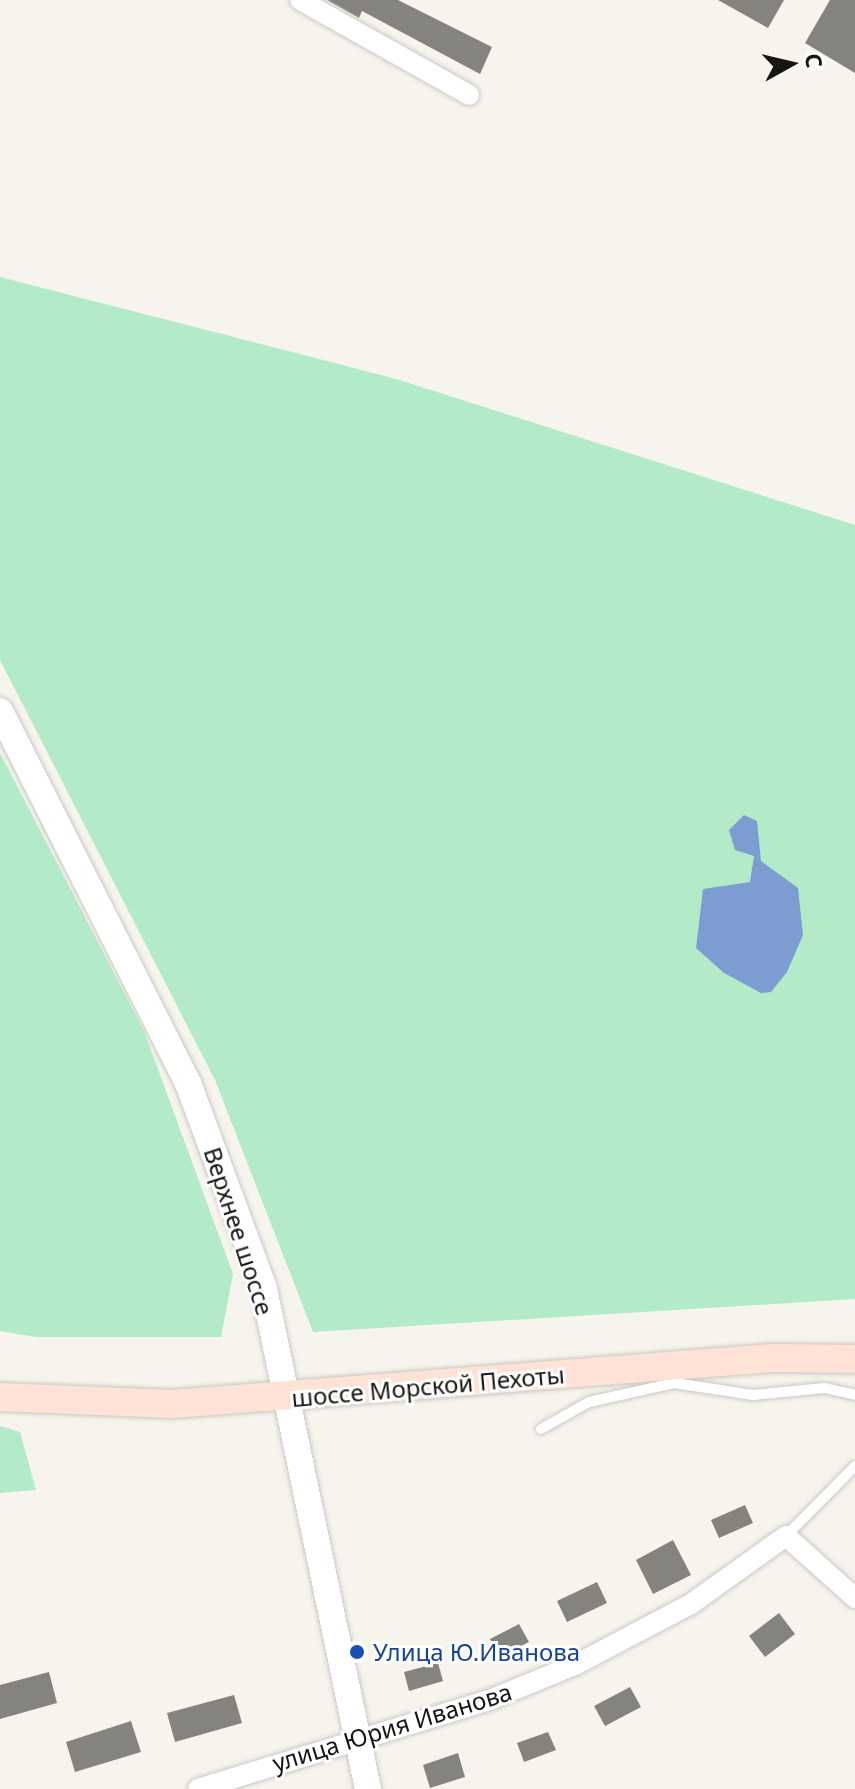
<!DOCTYPE html>
<meta charset="utf-8">
<style>
body{margin:0}
#map{position:relative;width:855px;height:1789px;overflow:hidden;background:#f6f4ed;font-family:"Noto Sans",sans-serif}
div>[style]{position:absolute}
.green>*{inset:0;background:#b3ebc8}
.water>*{inset:0;background:#7d9cd2}
.building>*{inset:0;background:#85837d}
.roads{filter:drop-shadow(0 0 2px #cbc9c3) drop-shadow(0 0 2px #cbc9c3)}
.service>*{height:10px;margin:-5px;padding:0 5px;transform-origin:5px;border-radius:5px;background:#fff}
.minor>*{height:20px;margin:-10px;padding:0 10px;transform-origin:10px;border-radius:10px;background:#fff}
.tertiary>*{height:26px;margin:-13px;padding:0 13px;transform-origin:13px;border-radius:13px;background:#fff}
.secondary>*{height:28px;margin:-14px;padding:0 14px;transform-origin:14px;border-radius:14px;background:#fde2d5}
.dots>*{width:22px;height:22px;translate:-50% -50%;box-sizing:border-box;border:4px solid #fff;border-radius:50%}
span{translate:-50% -50%;white-space:nowrap;text-align:center;line-height:1.15;-webkit-text-stroke:6px #fff;paint-order:stroke}
.street-label{font-size:24px;color:#151512}
.transit-label{font-size:24px;color:#164399}
.left{translate:0 -50%;text-align:left}
.north{position:absolute;left:751px;top:24px;width:80px;height:80px;-webkit-text-stroke:6px #fff;paint-order:stroke;rotate:82deg;font-size:22px;font-weight:700;line-height:32px;text-align:center;color:#151512}
.north::after{content:'';display:block;margin:auto;width:28px;height:36px;background:#151512;clip-path:polygon(50% 0,100% 100%,50% 72%,0 100%)}
</style>
<div id="map">
<div class="green">
<div style="clip-path:polygon(0 277px,393px 378px,855px 525px,855px 1299px,313px 1332px,215px 1080px,0 660px)"></div>
<div style="clip-path:polygon(0 753px,144px 1031px,233px 1274px,221px 1337px,36px 1337px,0 1331px)"></div>
<div style="clip-path:polygon(0 1426px,20px 1432px,36px 1490px,0 1493px)"></div>
</div>
<div class="water">
<div style="clip-path:polygon(744px 815px,757px 821px,761px 861px,798px 888px,803px 935px,787px 972px,771px 992px,761px 993px,724px 973px,696px 948px,703px 889px,750px 882px,754px 856px,735px 850px,729px 830px)"></div>
</div>
<div class="building">
<div style="clip-path:polygon(327px 0,398px 0,492px 47px,480px 74px,362px 11px,359px 18px)"></div>
<div style="clip-path:polygon(718px 0,784px 0,768px 28px)"></div>
<div style="clip-path:polygon(830px 0,855px 0,855px 73px,805px 43px)"></div>
<div style="clip-path:polygon(745px 1505px,753px 1523px,719px 1538px,711px 1520px)"></div>
<div style="clip-path:polygon(673px 1540px,691px 1575px,653px 1594px,636px 1560px)"></div>
<div style="clip-path:polygon(597px 1582px,607px 1603px,567px 1622px,557px 1601px)"></div>
<div style="clip-path:polygon(779px 1613px,795px 1634px,765px 1657px,749px 1636px)"></div>
<div style="clip-path:polygon(519px 1624px,529px 1642px,499px 1657px,490px 1639px)"></div>
<div style="clip-path:polygon(438px 1663px,443px 1681px,409px 1691px,404px 1672px)"></div>
<div style="clip-path:polygon(49px 1672px,57px 1703px,0 1719px,0 1685px)"></div>
<div style="clip-path:polygon(630px 1687px,641px 1707px,605px 1726px,594px 1706px)"></div>
<div style="clip-path:polygon(234px 1695px,242px 1723px,175px 1742px,167px 1713px)"></div>
<div style="clip-path:polygon(131px 1721px,141px 1752px,75px 1772px,66px 1742px)"></div>
<div style="clip-path:polygon(548px 1732px,556px 1750px,524px 1762px,517px 1743px)"></div>
<div style="clip-path:polygon(458px 1753px,465px 1777px,430px 1788px,423px 1765px)"></div>
</div>
<div class="roads">
<div class="service">
<div style="left:541px;top:1429px;width:55px;rotate:-29.4deg"></div>
<div style="left:589px;top:1402px;width:87px;rotate:-12.6deg"></div>
<div style="left:674px;top:1383px;width:80px;rotate:8.6deg"></div>
<div style="left:753px;top:1395px;width:72px;rotate:-5.6deg"></div>
<div style="left:825px;top:1388px;width:31px;rotate:13deg"></div>
<div style="left:786px;top:1536px;width:98px;rotate:-45.4deg"></div>
</div>
<div class="minor">
<div style="left:300px;top:0;width:194px;rotate:29.3deg"></div>
<div style="left:198px;top:1789px;width:307px;rotate:-17deg"></div>
<div style="left:492px;top:1699px;width:92px;rotate:-22.4deg"></div>
<div style="left:577px;top:1664px;width:129px;rotate:-27.8deg"></div>
<div style="left:691px;top:1604px;width:117px;rotate:-35.6deg"></div>
<div style="left:786px;top:1536px;width:93px;rotate:41.9deg"></div>
</div>
<div class="tertiary">
<div style="left:0;top:711px;width:417px;rotate:63.2deg"></div>
<div style="left:188px;top:1083px;width:220px;rotate:69.7deg"></div>
<div style="left:264px;top:1289px;width:511px;rotate:78.25deg"></div>
</div>
<div class="secondary">
<div style="left:0;top:1397px;width:172px;rotate:2.3deg"></div>
<div style="left:172px;top:1404px;width:603px;rotate:-4.38deg"></div>
<div style="left:773px;top:1358px;width:82px;rotate:0.7deg"></div>
</div>
</div>
<div class="dots">
<div style="left:357px;top:1652px;background:#1a4fb4"></div>
</div>
<div class="street-label">
<span style="left:239px;top:1231px;rotate:72deg">Верхнее шоссе</span>
<span style="left:428px;top:1386px;rotate:-5deg">шоссе Морской Пехоты</span>
<span style="left:392px;top:1727px;rotate:-17deg">улица Юрия Иванова</span>
</div>
<div class="transit-label">
<span class="left" style="left:373px;top:1652px">Улица Ю.Иванова</span>
</div>
<div class="north">С</div>
</div>
